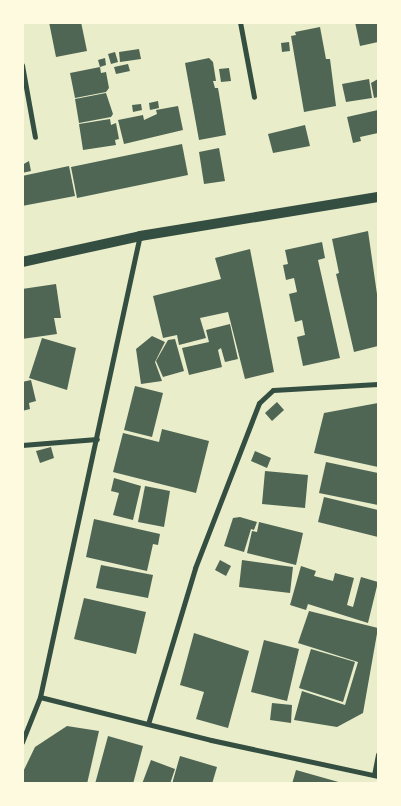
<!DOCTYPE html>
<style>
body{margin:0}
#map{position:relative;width:401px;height:806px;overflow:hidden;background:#e9edc9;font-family:"Varela Round",sans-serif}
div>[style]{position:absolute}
.building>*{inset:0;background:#4f6655}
.minor>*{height:5px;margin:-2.5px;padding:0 2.5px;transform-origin:2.5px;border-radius:2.5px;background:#344e41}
.secondary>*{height:10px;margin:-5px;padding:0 5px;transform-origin:5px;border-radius:5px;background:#344e41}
span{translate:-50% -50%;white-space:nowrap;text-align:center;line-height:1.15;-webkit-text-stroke:4px #fefae0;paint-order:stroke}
.frame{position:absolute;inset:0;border:24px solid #fefae0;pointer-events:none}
</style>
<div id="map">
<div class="building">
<div style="clip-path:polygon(49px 22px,81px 22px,87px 51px,56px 57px)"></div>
<div style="clip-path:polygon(355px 22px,378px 22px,378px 42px,360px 46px)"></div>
<div style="clip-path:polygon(320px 27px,326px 59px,330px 59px,336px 106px,304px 112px,291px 36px,296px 35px,295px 32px)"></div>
<div style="clip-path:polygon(289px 42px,290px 51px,282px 52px,281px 43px)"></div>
<div style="clip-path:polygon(139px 49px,141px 59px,120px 62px,119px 52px)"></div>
<div style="clip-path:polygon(115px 52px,118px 62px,111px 64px,108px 54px)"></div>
<div style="clip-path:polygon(105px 58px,106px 65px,100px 67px,98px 60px)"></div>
<div style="clip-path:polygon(209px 58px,213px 62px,216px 81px,213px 81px,215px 88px,218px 88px,226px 135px,199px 140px,185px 63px)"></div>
<div style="clip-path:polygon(128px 64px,130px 71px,116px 74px,114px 67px)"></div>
<div style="clip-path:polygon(100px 67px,101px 73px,106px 72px,109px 88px,106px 92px,75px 98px,70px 73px)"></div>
<div style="clip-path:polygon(229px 68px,231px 81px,221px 82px,219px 69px)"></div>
<div style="clip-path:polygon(369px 79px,372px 98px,346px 102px,342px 84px)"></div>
<div style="clip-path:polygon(378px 79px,378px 97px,374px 98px,371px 83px)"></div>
<div style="clip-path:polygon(106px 93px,113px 114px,111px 117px,79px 123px,75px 99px)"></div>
<div style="clip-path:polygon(158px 101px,159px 108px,150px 110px,149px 103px)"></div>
<div style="clip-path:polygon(141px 104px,142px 110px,133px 112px,132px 105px)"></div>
<div style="clip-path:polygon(178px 106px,183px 130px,124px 144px,118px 120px,143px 115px,144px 120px,157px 114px,156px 110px)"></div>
<div style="clip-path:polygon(378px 110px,378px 133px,360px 137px,361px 141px,353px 143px,347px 117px)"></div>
<div style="clip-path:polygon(110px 119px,111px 125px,116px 123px,119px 139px,115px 140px,116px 145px,83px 150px,79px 124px)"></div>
<div style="clip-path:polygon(305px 125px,310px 146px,273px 153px,268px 134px)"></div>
<div style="clip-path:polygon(182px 144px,188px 175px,77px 198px,71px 167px)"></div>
<div style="clip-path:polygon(219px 148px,225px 181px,204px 184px,199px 152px)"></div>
<div style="clip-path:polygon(29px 161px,31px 171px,22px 173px,22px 165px)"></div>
<div style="clip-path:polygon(69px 166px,75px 196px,22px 206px,22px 176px)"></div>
<div style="clip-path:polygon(368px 231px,378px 301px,378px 346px,354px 352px,336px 274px,339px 273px,332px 239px)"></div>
<div style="clip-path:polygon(322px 242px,325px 258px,318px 260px,340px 358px,303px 366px,297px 337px,305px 335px,302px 320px,295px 322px,289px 294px,297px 292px,294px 278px,286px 280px,283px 265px,288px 264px,285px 250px)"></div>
<div style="clip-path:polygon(250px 249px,274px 372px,245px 379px,228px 312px,200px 318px,206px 338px,179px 345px,177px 335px,163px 338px,153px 296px,221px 279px,215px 258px)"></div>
<div style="clip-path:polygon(56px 284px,61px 318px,54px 318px,57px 334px,22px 339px,22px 289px)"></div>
<div style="clip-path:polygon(230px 324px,238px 359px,225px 362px,221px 348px,218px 350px,222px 367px,189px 375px,182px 348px,209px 342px,206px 330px)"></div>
<div style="clip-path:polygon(152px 336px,165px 342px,155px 362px,162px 381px,141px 384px,136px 349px)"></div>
<div style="clip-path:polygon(42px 338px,76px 348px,67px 390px,29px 378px)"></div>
<div style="clip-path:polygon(175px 339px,184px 371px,163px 377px,156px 361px,168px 340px)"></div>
<div style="clip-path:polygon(31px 380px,36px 401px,29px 403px,30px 409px,22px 411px,22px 382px)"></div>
<div style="clip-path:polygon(135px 386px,163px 393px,152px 437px,124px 430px)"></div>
<div style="clip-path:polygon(277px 402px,284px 410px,272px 421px,265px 413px)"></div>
<div style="clip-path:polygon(378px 403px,378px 467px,314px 453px,324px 413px)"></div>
<div style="clip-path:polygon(162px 429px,209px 441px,196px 493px,113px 472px,123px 433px,159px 442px)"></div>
<div style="clip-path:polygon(51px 447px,54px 458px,40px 463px,36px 451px)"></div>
<div style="clip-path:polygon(255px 451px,271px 458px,267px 468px,251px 461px)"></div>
<div style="clip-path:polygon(326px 462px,378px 473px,378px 505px,319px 493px)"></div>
<div style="clip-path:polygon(265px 471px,308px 475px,305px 508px,262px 504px)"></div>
<div style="clip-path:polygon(114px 478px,141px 486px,133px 520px,113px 515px,119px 493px,111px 491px)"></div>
<div style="clip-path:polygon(145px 486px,170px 491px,164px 527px,138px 522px)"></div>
<div style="clip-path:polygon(324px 497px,378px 510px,378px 537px,318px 522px)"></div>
<div style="clip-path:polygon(240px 517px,257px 522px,254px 530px,251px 529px,244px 552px,224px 546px,233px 518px)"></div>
<div style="clip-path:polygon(94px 519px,160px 534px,158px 545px,153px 544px,147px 571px,86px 557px)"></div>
<div style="clip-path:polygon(259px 522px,303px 533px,296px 565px,247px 553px,252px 531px,257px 532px)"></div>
<div style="clip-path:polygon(220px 560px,231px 566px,226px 576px,215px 570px)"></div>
<div style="clip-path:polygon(242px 560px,293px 567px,290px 593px,239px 587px)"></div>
<div style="clip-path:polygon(101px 565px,153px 575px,148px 598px,96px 588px)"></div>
<div style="clip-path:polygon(301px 566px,316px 571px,314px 576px,333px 581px,335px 573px,354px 578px,347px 605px,353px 607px,361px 577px,378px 582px,368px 623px,308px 604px,306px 610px,290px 605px)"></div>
<div style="clip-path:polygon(84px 598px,146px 612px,136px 654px,74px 639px)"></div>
<div style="clip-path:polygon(309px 611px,378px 628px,363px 713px,337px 727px,294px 720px,302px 691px,345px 705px,358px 662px,298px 643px)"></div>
<div style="clip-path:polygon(194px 633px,249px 651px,228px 728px,196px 719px,204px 692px,180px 685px)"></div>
<div style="clip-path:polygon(264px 640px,299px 649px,287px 701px,251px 692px)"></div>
<div style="clip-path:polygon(311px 649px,355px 662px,343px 702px,299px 688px)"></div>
<div style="clip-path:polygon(272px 703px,292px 705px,291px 723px,270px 720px)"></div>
<div style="clip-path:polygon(67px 726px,99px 731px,87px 784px,22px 784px,22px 774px,35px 747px)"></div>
<div style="clip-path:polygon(108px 736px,143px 746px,133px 784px,95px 784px)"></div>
<div style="clip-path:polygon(180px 756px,217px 767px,212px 784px,172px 784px)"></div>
<div style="clip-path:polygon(151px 760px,175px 769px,170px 784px,142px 784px)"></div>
<div style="clip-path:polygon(296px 770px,342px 783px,341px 784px,292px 784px)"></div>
</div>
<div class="minor">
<div style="left:240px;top:22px;width:76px;rotate:79.4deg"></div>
<div style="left:22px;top:65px;width:73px;rotate:79.8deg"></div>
<div style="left:22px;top:445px;width:75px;rotate:-4.6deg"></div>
<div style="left:40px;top:697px;width:176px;rotate:14.1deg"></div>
<div style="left:211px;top:740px;width:171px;rotate:12.2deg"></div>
<div style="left:148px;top:724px;width:163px;rotate:-73.2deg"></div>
<div style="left:195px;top:568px;width:177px;rotate:-68.8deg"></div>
<div style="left:259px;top:403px;width:19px;rotate:-43deg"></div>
<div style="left:273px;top:390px;width:105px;rotate:-3.3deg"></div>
<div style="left:22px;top:742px;width:48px;rotate:-68.2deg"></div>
<div style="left:40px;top:697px;width:472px;rotate:-77.8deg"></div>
<div style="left:374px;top:775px;width:21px;rotate:-79deg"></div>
</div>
<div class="secondary">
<div style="left:22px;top:262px;width:121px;rotate:-12.4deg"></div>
<div style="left:140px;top:236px;width:241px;rotate:-9.3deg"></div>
</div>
<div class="frame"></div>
</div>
